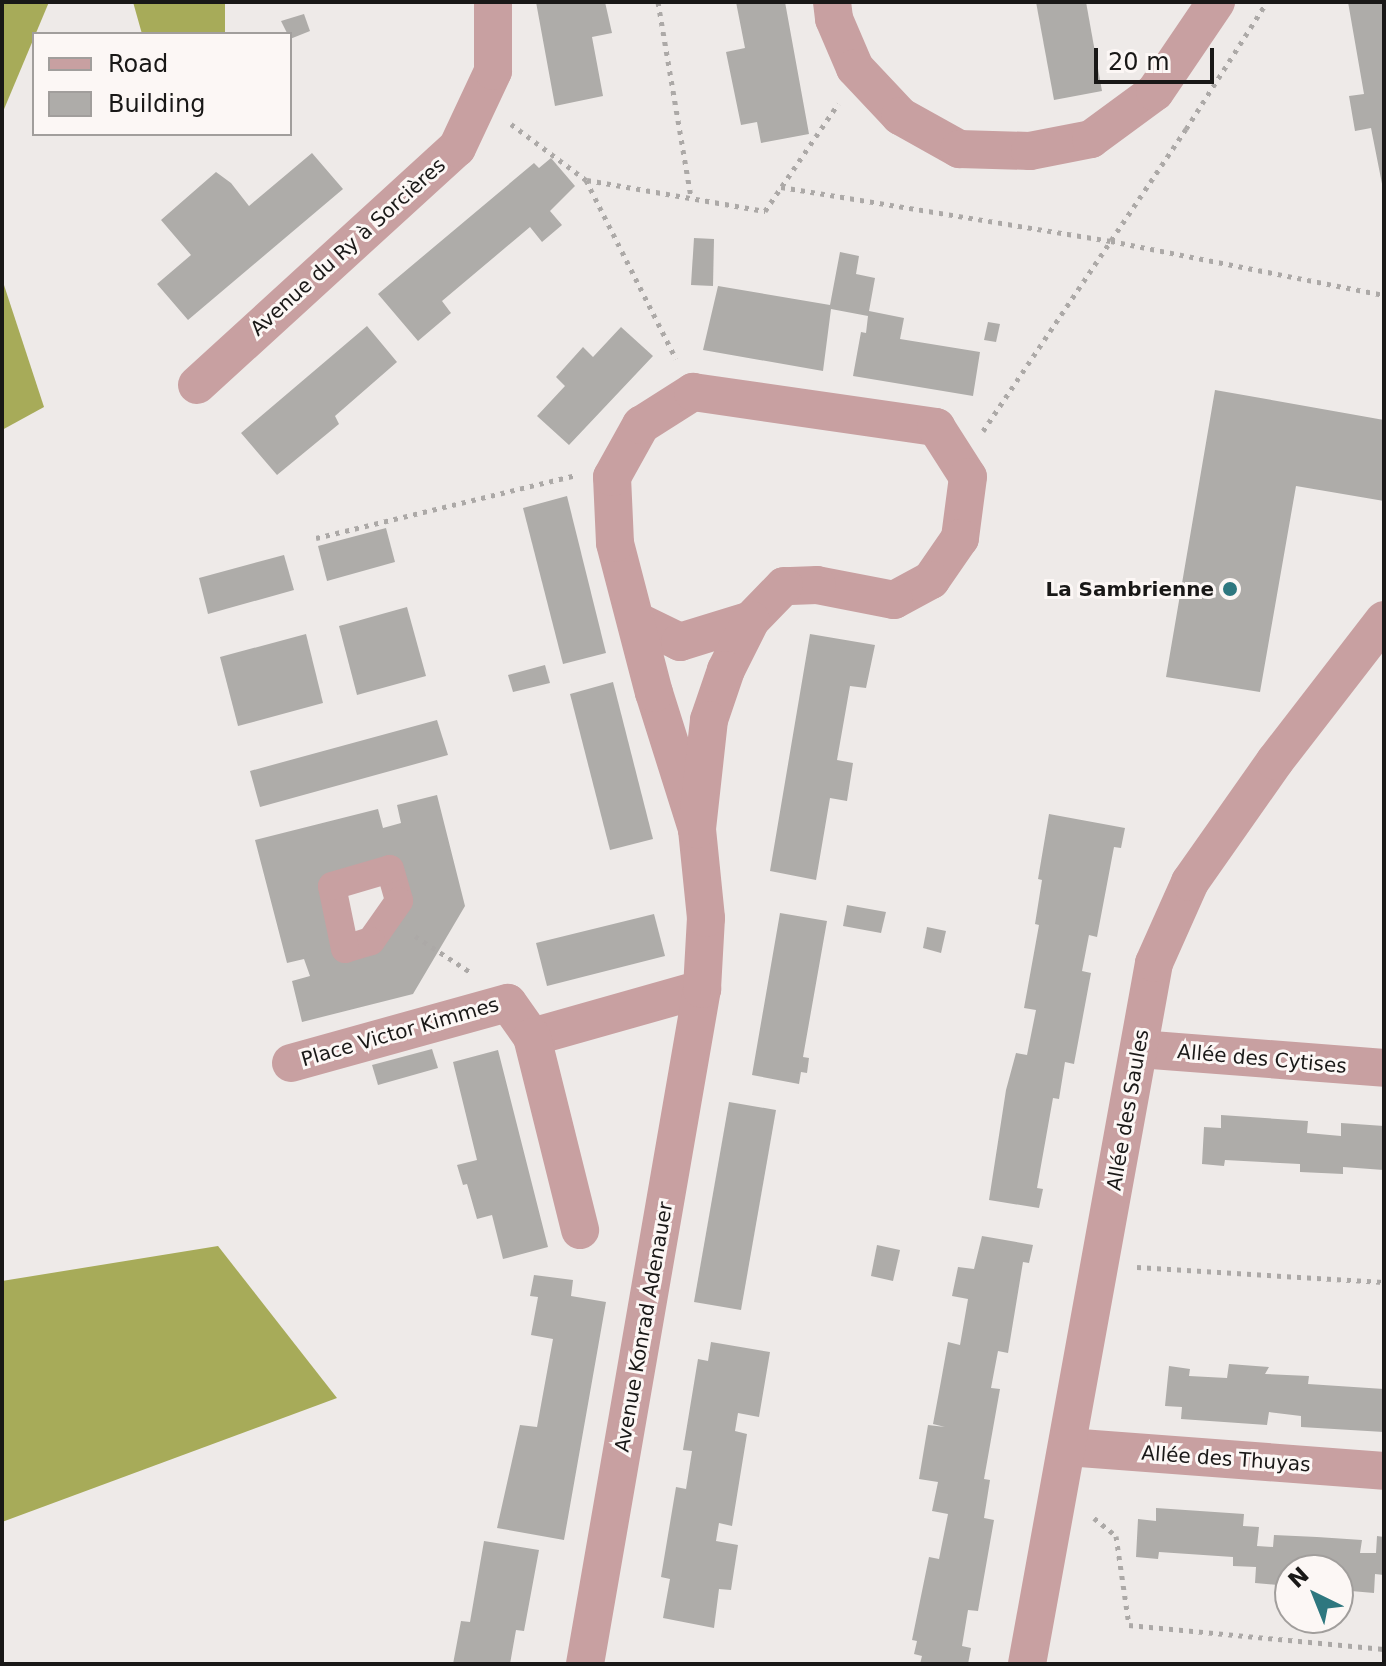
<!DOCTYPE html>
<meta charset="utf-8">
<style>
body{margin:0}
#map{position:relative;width:1386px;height:1666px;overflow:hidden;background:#eeeae8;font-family:"DejaVu Sans",sans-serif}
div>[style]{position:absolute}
.forest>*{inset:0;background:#a7ab59}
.building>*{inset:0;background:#aeaca9}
.path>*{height:5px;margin-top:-2.5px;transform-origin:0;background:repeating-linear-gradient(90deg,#aca9a7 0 4px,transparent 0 10px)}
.pedestrian>*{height:28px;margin:-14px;padding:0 14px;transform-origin:14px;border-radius:14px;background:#c8a0a1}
.minor>*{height:38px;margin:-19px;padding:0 19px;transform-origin:19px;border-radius:19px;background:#c8a0a1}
.dots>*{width:22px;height:22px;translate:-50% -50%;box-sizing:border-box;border:4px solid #fcf7f5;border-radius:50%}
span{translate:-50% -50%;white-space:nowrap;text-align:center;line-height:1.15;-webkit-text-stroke:6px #fcf7f5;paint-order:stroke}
.street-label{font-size:20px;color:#191817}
.poi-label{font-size:20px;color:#191817;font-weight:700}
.right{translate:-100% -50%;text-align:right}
.frame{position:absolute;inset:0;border:4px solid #191817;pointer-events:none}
.legend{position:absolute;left:32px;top:32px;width:260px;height:104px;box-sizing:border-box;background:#fcf7f5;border:2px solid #a19e9c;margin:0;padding:10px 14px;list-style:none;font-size:24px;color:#191817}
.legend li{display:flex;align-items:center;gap:16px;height:40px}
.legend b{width:40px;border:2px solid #a19e9c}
.north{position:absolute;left:1274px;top:1554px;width:80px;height:80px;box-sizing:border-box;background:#fcf7f5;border:2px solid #a19e9c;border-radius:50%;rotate:317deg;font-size:22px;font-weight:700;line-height:32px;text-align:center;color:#191817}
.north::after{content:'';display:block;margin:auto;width:28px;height:36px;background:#2e777f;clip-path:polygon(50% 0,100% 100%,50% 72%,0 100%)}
.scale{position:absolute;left:1094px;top:48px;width:120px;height:36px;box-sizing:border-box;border:4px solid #191817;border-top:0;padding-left:10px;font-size:24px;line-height:28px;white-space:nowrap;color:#191817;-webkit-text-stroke:6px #fcf7f5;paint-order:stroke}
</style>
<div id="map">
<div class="forest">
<div style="clip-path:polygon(2px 2px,49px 2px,2px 114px)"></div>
<div style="clip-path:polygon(133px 2px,225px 2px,225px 34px,142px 34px)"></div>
<div style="clip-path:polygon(2px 279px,44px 407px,2px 430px)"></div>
<div style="clip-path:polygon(218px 1246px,337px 1398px,2px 1522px,2px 1281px)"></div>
</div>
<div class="building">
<div style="clip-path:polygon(536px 2px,605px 2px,612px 33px,592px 37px,603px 96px,555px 106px)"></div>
<div style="clip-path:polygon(736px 2px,785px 2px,809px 134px,761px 143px,757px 122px,741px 125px,726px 52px,745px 48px)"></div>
<div style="clip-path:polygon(1036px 2px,1086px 2px,1102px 91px,1054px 100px)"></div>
<div style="clip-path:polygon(1348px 2px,1384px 2px,1384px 194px,1371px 128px,1355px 131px,1349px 96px,1364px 94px)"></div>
<div style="clip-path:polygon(304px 14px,310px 31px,290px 39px,281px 21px)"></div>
<div style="clip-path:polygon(312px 153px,343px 189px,188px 320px,157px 284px,191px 255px,161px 220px,216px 172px,231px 183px,249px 206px)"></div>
<div style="clip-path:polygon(551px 158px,575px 186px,550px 211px,562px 225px,542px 242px,530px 227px,442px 301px,451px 313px,418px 341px,378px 294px,534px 163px,539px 168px)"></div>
<div style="clip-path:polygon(694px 238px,714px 239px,713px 286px,691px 285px)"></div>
<div style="clip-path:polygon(840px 252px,859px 256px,856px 274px,875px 278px,869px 311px,904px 318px,900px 339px,980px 352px,973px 396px,853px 376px,861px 332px,866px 333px,868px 316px,831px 309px,823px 371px,703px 350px,718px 286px,830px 305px)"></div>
<div style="clip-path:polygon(988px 322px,1000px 324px,996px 342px,984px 340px)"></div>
<div style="clip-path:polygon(367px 326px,397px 362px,335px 416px,339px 424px,277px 475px,241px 433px)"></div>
<div style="clip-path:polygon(621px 327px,653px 356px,569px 445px,537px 416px,565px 386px,556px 377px,583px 347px,593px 357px)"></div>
<div style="clip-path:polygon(1215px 390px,1384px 420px,1384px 501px,1296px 486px,1260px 692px,1166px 677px)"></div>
<div style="clip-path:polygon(567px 496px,606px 653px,563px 664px,523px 508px)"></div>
<div style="clip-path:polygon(386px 528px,395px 562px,327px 581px,318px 546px)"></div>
<div style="clip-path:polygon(284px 555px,294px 590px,208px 614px,199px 578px)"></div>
<div style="clip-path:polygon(407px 607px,426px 676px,357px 695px,339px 626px)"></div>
<div style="clip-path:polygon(306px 634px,323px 703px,238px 726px,220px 657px)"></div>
<div style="clip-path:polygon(810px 634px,875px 645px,866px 688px,850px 686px,837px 760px,853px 763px,847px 801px,830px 798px,816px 880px,770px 871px)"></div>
<div style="clip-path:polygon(545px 665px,550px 683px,513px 692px,508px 675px)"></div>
<div style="clip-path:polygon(613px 682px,653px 839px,610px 850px,570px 694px)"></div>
<div style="clip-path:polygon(437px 720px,448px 755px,260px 807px,250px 771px)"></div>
<div style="clip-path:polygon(evenodd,437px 795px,465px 906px,413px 994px,302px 1022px,292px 981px,310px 976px,304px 959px,287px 963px,255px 840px,378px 809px,383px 828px,401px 823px,397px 805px,437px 795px,397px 860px,407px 897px,341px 956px,322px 881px,397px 860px)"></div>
<div style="clip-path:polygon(1049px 814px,1125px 828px,1121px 848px,1114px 847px,1097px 937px,1089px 935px,1082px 971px,1091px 973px,1074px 1064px,1065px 1062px,1059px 1099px,1053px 1098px,1037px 1188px,1043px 1189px,1039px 1208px,989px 1200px,1006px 1090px,1016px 1053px,1027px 1055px,1036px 1010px,1024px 1008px,1039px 925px,1035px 924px,1042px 880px,1038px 879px)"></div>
<div style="clip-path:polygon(847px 905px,886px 912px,881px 933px,843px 926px)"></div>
<div style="clip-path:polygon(780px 913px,827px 921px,803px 1057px,809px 1058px,807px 1073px,801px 1072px,799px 1084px,752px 1075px)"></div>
<div style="clip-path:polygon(654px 914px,665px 956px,547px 986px,536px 943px)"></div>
<div style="clip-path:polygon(927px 927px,946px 931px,941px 953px,923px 948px)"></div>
<div style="clip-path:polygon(432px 1049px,438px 1068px,378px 1085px,372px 1065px)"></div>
<div style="clip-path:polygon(498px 1050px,548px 1247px,503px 1259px,492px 1215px,477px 1219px,467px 1184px,463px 1185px,457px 1165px,477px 1160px,453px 1062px)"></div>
<div style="clip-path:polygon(729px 1102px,776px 1110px,741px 1310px,694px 1302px)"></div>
<div style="clip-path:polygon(1221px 1115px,1308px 1121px,1307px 1133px,1341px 1136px,1341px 1123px,1384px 1126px,1384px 1170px,1343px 1167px,1343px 1174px,1300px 1172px,1300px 1164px,1225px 1160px,1224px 1166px,1202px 1164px,1204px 1127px,1221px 1128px)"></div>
<div style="clip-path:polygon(982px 1236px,1033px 1245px,1029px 1263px,1023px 1262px,1008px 1353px,998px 1351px,991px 1388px,1000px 1389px,984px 1479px,990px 1480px,984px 1518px,994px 1520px,978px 1611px,968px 1610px,962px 1646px,971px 1648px,968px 1664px,920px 1664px,922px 1656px,914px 1654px,917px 1641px,912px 1640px,929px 1557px,939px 1559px,948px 1514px,932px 1511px,938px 1482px,919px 1479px,928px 1425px,945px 1427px,933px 1424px,941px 1381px,948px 1342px,960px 1345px,968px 1299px,952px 1296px,958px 1267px,974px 1269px)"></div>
<div style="clip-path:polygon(877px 1245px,900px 1250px,893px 1281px,871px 1276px)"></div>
<div style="clip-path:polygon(534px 1275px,573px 1280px,571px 1296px,606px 1302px,564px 1540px,497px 1528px,520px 1425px,537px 1427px,553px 1339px,531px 1335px,538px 1297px,530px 1296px)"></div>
<div style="clip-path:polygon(711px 1342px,770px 1352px,759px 1417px,738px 1413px,735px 1431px,747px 1434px,732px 1526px,719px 1523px,716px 1541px,738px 1545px,731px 1590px,719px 1589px,714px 1628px,663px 1618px,670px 1579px,661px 1577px,676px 1487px,686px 1489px,692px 1451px,683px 1450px,698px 1359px,708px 1361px)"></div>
<div style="clip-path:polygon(1229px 1364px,1269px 1367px,1265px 1374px,1309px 1376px,1308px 1384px,1384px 1389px,1384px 1432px,1301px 1427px,1301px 1416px,1269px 1412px,1267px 1425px,1181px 1419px,1182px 1407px,1165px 1406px,1169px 1366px,1190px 1369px,1189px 1376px,1227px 1378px)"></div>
<div style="clip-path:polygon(1156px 1508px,1244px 1514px,1243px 1526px,1259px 1527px,1257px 1546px,1273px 1547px,1274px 1535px,1317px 1537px,1362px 1540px,1360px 1553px,1376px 1553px,1377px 1536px,1384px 1537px,1384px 1575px,1375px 1574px,1374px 1593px,1351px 1591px,1352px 1584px,1338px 1583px,1338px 1570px,1290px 1570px,1290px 1579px,1278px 1579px,1278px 1585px,1255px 1583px,1256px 1567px,1233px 1566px,1233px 1557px,1159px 1552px,1158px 1559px,1136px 1557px,1138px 1519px,1156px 1521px)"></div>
<div style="clip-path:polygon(484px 1541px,539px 1550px,524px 1631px,516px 1630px,510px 1664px,453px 1664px,461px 1621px,470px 1622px)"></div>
</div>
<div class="path">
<div style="left:658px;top:2px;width:199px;rotate:80.4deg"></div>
<div style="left:511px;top:124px;width:94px;rotate:36.7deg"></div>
<div style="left:586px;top:180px;width:200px;rotate:63.3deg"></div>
<div style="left:587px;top:180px;width:181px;rotate:9.9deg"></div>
<div style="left:765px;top:211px;width:130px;rotate:-55.7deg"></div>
<div style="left:781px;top:187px;width:334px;rotate:9.3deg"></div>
<div style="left:1111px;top:241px;width:278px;rotate:11.2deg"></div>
<div style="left:983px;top:431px;width:364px;rotate:-56.1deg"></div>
<div style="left:1186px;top:129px;width:151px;rotate:-57.5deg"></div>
<div style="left:316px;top:538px;width:268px;rotate:-13.6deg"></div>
<div style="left:415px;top:936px;width:69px;rotate:33.2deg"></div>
<div style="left:1137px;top:1267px;width:247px;rotate:3.5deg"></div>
<div style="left:1094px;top:1518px;width:28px;rotate:39deg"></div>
<div style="left:1116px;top:1536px;width:90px;rotate:81.7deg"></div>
<div style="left:1129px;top:1625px;width:256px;rotate:5.4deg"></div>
</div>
<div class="pedestrian">
<div style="left:390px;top:869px;width:33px;rotate:74deg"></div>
<div style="left:399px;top:901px;width:49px;rotate:125deg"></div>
<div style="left:371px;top:941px;width:27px;rotate:163deg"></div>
<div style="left:345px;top:949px;width:64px;rotate:-101.7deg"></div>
<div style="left:332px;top:886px;width:60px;rotate:-16.3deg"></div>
</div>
<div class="minor">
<div style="left:832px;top:2px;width:17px;rotate:83deg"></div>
<div style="left:834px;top:19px;width:53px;rotate:66.8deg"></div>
<div style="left:855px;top:68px;width:66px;rotate:46.8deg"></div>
<div style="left:900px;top:116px;width:68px;rotate:29.2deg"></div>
<div style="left:959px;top:149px;width:71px;rotate:1.6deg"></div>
<div style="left:1030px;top:151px;width:62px;rotate:-11.1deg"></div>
<div style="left:1091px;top:139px;width:79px;rotate:-36.3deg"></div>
<div style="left:1155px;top:92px;width:109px;rotate:-55.9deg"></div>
<div style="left:197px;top:385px;width:352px;rotate:-42.4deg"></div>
<div style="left:457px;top:148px;width:85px;rotate:-64.9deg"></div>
<div style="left:493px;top:71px;width:69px;rotate:-90deg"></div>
<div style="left:637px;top:621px;width:48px;rotate:26deg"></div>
<div style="left:680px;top:642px;width:74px;rotate:-17.2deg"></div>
<div style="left:532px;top:1037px;width:177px;rotate:-15.8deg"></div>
<div style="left:1139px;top:1049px;width:246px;rotate:4.4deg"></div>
<div style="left:291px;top:1063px;width:225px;rotate:-15.5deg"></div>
<div style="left:508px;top:1003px;width:42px;rotate:54.8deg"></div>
<div style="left:532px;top:1037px;width:199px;rotate:76deg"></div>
<div style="left:1067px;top:1447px;width:318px;rotate:4.3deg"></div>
<div style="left:585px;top:1664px;width:685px;rotate:-80.17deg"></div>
<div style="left:702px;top:989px;width:71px;rotate:-86.8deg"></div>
<div style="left:706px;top:918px;width:89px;rotate:-95.8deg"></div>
<div style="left:697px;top:829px;width:143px;rotate:-107.5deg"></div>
<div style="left:654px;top:693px;width:155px;rotate:-104.6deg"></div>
<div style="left:615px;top:543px;width:66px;rotate:-92.6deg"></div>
<div style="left:612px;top:477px;width:60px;rotate:-60.9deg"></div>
<div style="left:641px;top:425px;width:62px;rotate:-32.4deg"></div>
<div style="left:693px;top:392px;width:246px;rotate:8.2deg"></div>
<div style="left:936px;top:427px;width:59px;rotate:57.4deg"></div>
<div style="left:968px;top:477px;width:62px;rotate:97.5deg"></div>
<div style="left:960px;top:538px;width:51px;rotate:124.6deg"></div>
<div style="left:931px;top:580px;width:42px;rotate:151.6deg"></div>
<div style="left:894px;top:600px;width:78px;rotate:-169deg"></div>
<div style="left:817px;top:585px;width:33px;rotate:178deg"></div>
<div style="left:784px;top:586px;width:47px;rotate:134.1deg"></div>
<div style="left:751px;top:620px;width:56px;rotate:116.6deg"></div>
<div style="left:726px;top:670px;width:53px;rotate:108.8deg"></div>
<div style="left:709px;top:720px;width:110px;rotate:96.3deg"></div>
<div style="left:1027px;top:1664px;width:712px;rotate:-79.73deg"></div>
<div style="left:1154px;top:963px;width:89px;rotate:-66deg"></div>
<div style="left:1190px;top:882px;width:148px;rotate:-54.9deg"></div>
<div style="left:1275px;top:761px;width:178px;rotate:-52.3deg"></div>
</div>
<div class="dots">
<div style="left:1230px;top:589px;background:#2e777f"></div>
</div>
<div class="street-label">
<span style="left:348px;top:247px;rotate:-42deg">Avenue du Ry à Sorcières</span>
<span style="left:400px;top:1032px;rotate:-16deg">Place Victor Kimmes</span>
<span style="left:1262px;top:1059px;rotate:5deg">Allée des Cytises</span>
<span style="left:1128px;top:1110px;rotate:-80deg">Allée des Saules</span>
<span style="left:644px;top:1327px;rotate:-80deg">Avenue Konrad Adenauer</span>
<span style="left:1226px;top:1459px;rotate:4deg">Allée des Thuyas</span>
</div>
<div class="poi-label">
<span class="right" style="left:1214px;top:589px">La Sambrienne</span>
</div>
<div class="frame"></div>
<ul class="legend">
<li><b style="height:10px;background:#c8a0a1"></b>Road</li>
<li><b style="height:22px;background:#aeaca9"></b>Building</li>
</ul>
<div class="north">N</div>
<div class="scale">20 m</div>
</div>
